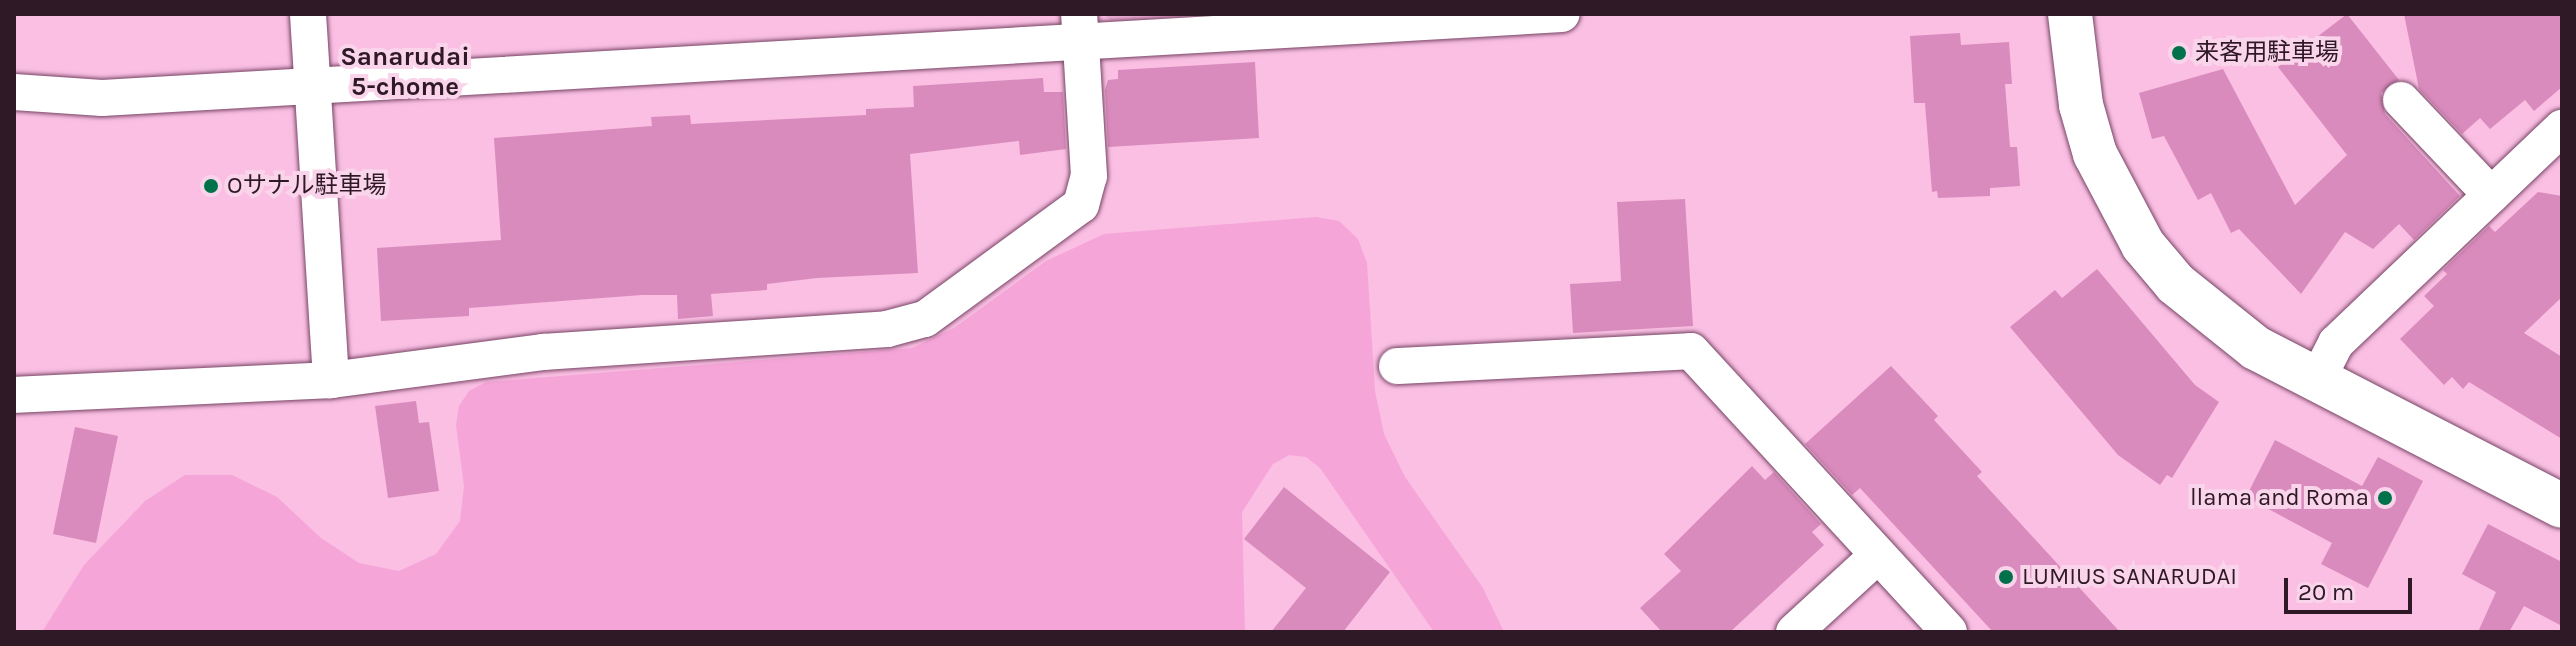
<!DOCTYPE html>
<meta charset="utf-8">
<style>
body{margin:0}
#map{position:relative;width:2576px;height:646px;overflow:hidden;background:#fabfe3;font-family:Karla,"Noto Sans JP",sans-serif}
div>[style]{position:absolute}
.built>*{inset:0;background:#eeafd6}
.green>*{inset:0;background:#f6a5d8}
.building>*{inset:0;background:#da8bbd}
.roads{filter:drop-shadow(0 0 2px #774565) drop-shadow(0 0 2px #774565)}
.minor>*{height:36px;margin:-18px;padding:0 18px;transform-origin:18px;border-radius:18px;background:#fff}
.tertiary>*{height:44px;margin:-22px;padding:0 22px;transform-origin:22px;border-radius:22px;background:#fff}
.dots>*{width:22px;height:22px;translate:-50% -50%;box-sizing:border-box;border:4px solid #f9d4ea;border-radius:50%}
span{translate:-50% -50%;white-space:nowrap;text-align:center;line-height:1.15;-webkit-text-stroke:8px #f9d4ea;paint-order:stroke}
.poi-label{font-size:24px;color:#2f1927}
.left{translate:0 -50%;text-align:left}
.right{translate:-100% -50%;text-align:right}
.neighbourhood-label{font-size:26px;color:#2f1927;font-weight:700}
.frame{position:absolute;inset:0;border:16px solid #2f1927;pointer-events:none}
.scale{position:absolute;left:2284px;top:578px;width:128px;height:36px;box-sizing:border-box;border:4px solid #2f1927;border-top:0;padding-left:10px;font-size:24px;line-height:28px;white-space:nowrap;color:#2f1927;-webkit-text-stroke:6px #f9d4ea;paint-order:stroke}
</style>
<div id="map">
<div class="built">
<div style="clip-path:polygon(1103px 14px,1230px 14px,1111px 21px)"></div>
</div>
<div class="green">
<div style="clip-path:polygon(1316px 217px,1339px 221px,1358px 239px,1367px 263px,1375px 391px,1384px 434px,1405px 477px,1483px 588px,1504px 632px,1434px 632px,1320px 468px,1306px 457px,1289px 455px,1273px 464px,1242px 512px,1245px 632px,42px 632px,84px 565px,145px 501px,185px 475px,232px 475px,277px 497px,321px 538px,359px 563px,399px 571px,436px 554px,460px 521px,464px 486px,456px 425px,459px 406px,469px 391px,486px 382px,912px 348px,954px 328px,1046px 261px,1104px 234px)"></div>
</div>
<div class="building">
<div style="clip-path:polygon(2347px 14px,2399px 80px,2381px 93px,2385px 114px,2460px 196px,2414px 240px,2399px 224px,2373px 249px,2345px 232px,2301px 294px,2239px 229px,2231px 233px,2211px 193px,2198px 200px,2164px 136px,2152px 139px,2139px 93px,2223px 69px,2295px 205px,2347px 155px,2278px 67px)"></div>
<div style="clip-path:polygon(2404px 14px,2562px 14px,2562px 87px,2534px 111px,2525px 100px,2490px 129px,2480px 118px,2462px 134px,2419px 89px)"></div>
<div style="clip-path:polygon(1960px 33px,1961px 45px,2009px 42px,2012px 84px,2005px 84px,2010px 147px,2017px 147px,2020px 186px,1990px 188px,1990px 196px,1938px 198px,1937px 191px,1932px 192px,1925px 103px,1914px 103px,1910px 36px)"></div>
<div style="clip-path:polygon(1255px 62px,1259px 138px,1108px 147px,1105px 90px,1108px 80px,1118px 79px,1118px 70px)"></div>
<div style="clip-path:polygon(1043px 78px,1044px 92px,1063px 92px,1066px 149px,1020px 155px,1019px 141px,910px 154px,918px 273px,817px 278px,767px 284px,767px 290px,711px 294px,713px 316px,678px 319px,677px 295px,642px 295px,469px 308px,469px 316px,381px 321px,377px 248px,501px 240px,494px 138px,652px 126px,651px 117px,690px 115px,691px 124px,866px 115px,866px 109px,914px 107px,913px 86px)"></div>
<div style="clip-path:polygon(2538px 192px,2562px 196px,2562px 297px,2524px 333px,2562px 357px,2562px 439px,2469px 382px,2463px 389px,2452px 377px,2444px 385px,2400px 339px,2434px 306px,2424px 296px,2447px 274px,2443px 270px,2489px 226px,2495px 232px)"></div>
<div style="clip-path:polygon(1685px 199px,1693px 326px,1573px 333px,1570px 284px,1621px 281px,1617px 202px)"></div>
<div style="clip-path:polygon(2097px 269px,2195px 385px,2219px 402px,2172px 478px,2167px 475px,2160px 485px,2118px 455px,2010px 327px,2055px 290px,2062px 298px)"></div>
<div style="clip-path:polygon(1891px 366px,1938px 416px,1934px 420px,1982px 472px,1977px 476px,2120px 632px,1993px 632px,1860px 488px,1852px 495px,1805px 444px)"></div>
<div style="clip-path:polygon(416px 401px,419px 423px,429px 422px,439px 491px,388px 498px,375px 406px)"></div>
<div style="clip-path:polygon(75px 427px,118px 436px,96px 543px,53px 534px)"></div>
<div style="clip-path:polygon(2275px 440px,2362px 486px,2378px 457px,2423px 481px,2368px 588px,2321px 564px,2332px 543px,2246px 497px)"></div>
<div style="clip-path:polygon(1752px 466px,1765px 480px,1774px 472px,1821px 524px,1812px 532px,1824px 545px,1730px 632px,1662px 632px,1640px 608px,1681px 571px,1664px 554px)"></div>
<div style="clip-path:polygon(1284px 487px,1390px 572px,1343px 632px,1271px 632px,1306px 588px,1244px 539px)"></div>
<div style="clip-path:polygon(2488px 524px,2562px 562px,2562px 626px,2524px 606px,2509px 632px,2478px 632px,2496px 592px,2462px 574px)"></div>
</div>
<div class="roads">
<div class="minor">
<div style="left:308px;top:14px;width:367px;rotate:86.4deg"></div>
<div style="left:14px;top:92px;width:88px;rotate:3.9deg"></div>
<div style="left:102px;top:98px;width:1462px;rotate:-3.29deg"></div>
<div style="left:2401px;top:100px;width:131px;rotate:46.5deg"></div>
<div style="left:1397px;top:366px;width:294px;rotate:-2.9deg"></div>
<div style="left:1691px;top:351px;width:381px;rotate:47.4deg"></div>
<div style="left:2317px;top:380px;width:42px;rotate:-62.8deg"></div>
<div style="left:2336px;top:343px;width:312px;rotate:-43.6deg"></div>
<div style="left:14px;top:395px;width:317px;rotate:-2.7deg"></div>
<div style="left:331px;top:380px;width:214px;rotate:-7.5deg"></div>
<div style="left:543px;top:352px;width:345px;rotate:-3.8deg"></div>
<div style="left:887px;top:329px;width:39px;rotate:-15deg"></div>
<div style="left:925px;top:319px;width:193px;rotate:-36.2deg"></div>
<div style="left:1081px;top:205px;width:30px;rotate:-75deg"></div>
<div style="left:1089px;top:176px;width:162px;rotate:-93.5deg"></div>
<div style="left:1794px;top:632px;width:114px;rotate:-42.5deg"></div>
</div>
<div class="tertiary">
<div style="left:2070px;top:14px;width:92px;rotate:83.1deg"></div>
<div style="left:2081px;top:105px;width:51px;rotate:74.1deg"></div>
<div style="left:2095px;top:154px;width:103px;rotate:62.2deg"></div>
<div style="left:2143px;top:245px;width:51px;rotate:49.8deg"></div>
<div style="left:2176px;top:284px;width:102px;rotate:38.7deg"></div>
<div style="left:2256px;top:348px;width:344px;rotate:27.3deg"></div>
</div>
</div>
<div class="dots">
<div style="left:2179px;top:53px;background:#00714b"></div>
<div style="left:211px;top:186px;background:#00714b"></div>
<div style="left:2385px;top:498px;background:#00714b"></div>
<div style="left:2006px;top:577px;background:#00714b"></div>
</div>
<div class="poi-label">
<span class="left" style="left:2195px;top:53px">来客用駐車場</span>
<span class="left" style="left:227px;top:186px">Oサナル駐車場</span>
<span class="right" style="left:2369px;top:498px">llama and Roma</span>
<span class="left" style="left:2022px;top:577px">LUMIUS SANARUDAI</span>
</div>
<div class="neighbourhood-label">
<span style="left:405px;top:72px">Sanarudai<br>5-chome</span>
</div>
<div class="frame"></div>
<div class="scale">20 m</div>
</div>
